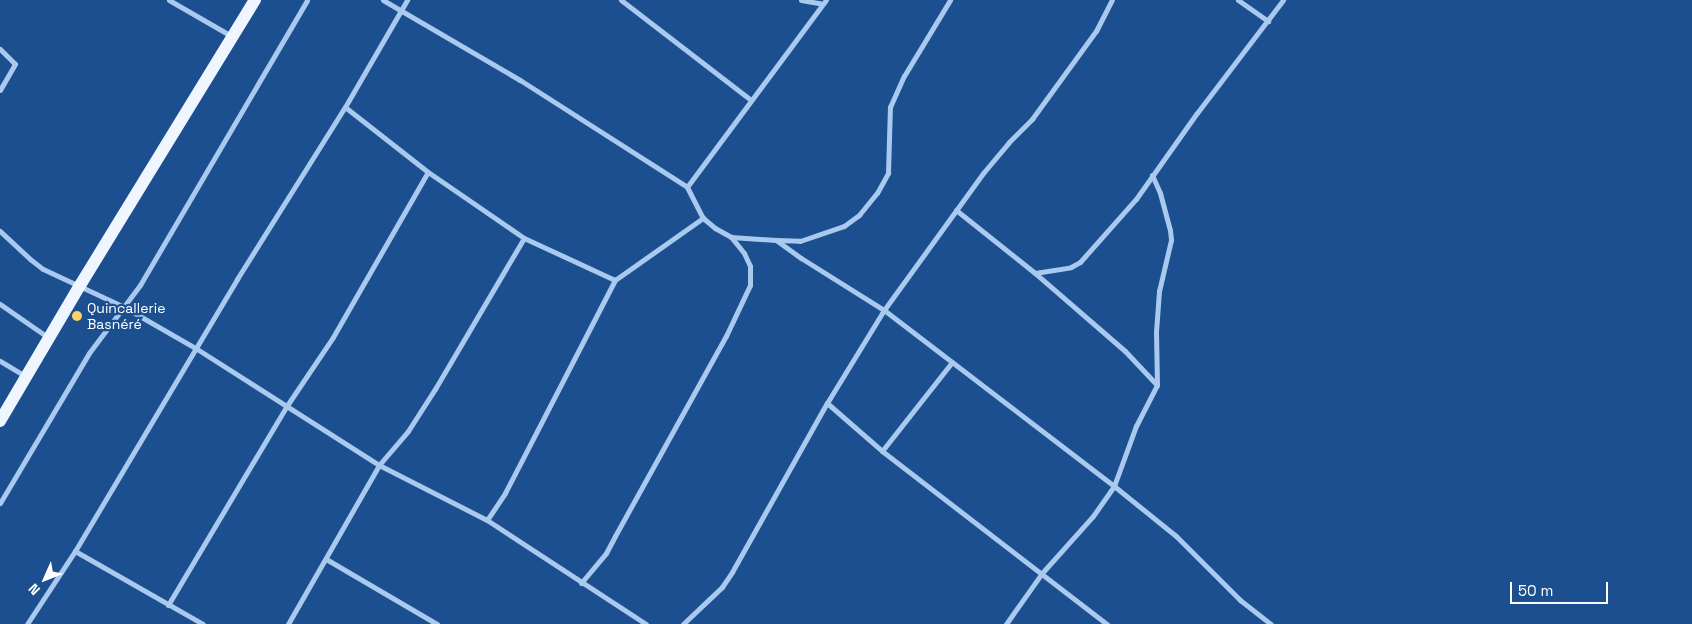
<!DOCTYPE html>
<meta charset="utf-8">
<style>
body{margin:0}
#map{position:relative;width:1692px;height:624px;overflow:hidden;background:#1b4f8f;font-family:"Space Grotesk",sans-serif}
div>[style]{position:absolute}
.minor>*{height:5px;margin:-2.5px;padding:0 2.5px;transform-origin:2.5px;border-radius:2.5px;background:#a9c9ee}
.primary>*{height:12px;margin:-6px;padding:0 6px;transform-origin:6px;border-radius:6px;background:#f0f6ff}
.dots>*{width:14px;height:14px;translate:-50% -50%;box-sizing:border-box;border:2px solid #1b4f8f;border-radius:50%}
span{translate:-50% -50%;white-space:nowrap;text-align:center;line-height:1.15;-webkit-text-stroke:4.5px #1b4f8f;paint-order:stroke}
.poi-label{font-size:14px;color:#fff}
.left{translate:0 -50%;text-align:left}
.north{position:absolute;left:20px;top:554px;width:50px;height:50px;-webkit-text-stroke:4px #1b4f8f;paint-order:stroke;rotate:226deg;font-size:14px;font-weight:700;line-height:20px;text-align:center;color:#fff}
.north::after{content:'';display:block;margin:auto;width:18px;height:22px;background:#fff;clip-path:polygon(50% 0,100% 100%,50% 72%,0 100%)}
.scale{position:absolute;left:1510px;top:582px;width:98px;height:22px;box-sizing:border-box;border:2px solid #fff;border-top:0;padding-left:6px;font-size:15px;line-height:18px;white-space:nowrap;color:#fff;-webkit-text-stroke:4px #1b4f8f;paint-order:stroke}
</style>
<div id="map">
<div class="minor">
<div style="left:169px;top:0;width:74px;rotate:30deg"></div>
<div style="left:383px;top:0;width:159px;rotate:30.3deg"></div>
<div style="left:520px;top:80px;width:198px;rotate:32.6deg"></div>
<div style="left:687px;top:187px;width:35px;rotate:63deg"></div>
<div style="left:703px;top:218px;width:16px;rotate:40deg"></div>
<div style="left:715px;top:228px;width:18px;rotate:29deg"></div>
<div style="left:731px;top:237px;width:45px;rotate:3.8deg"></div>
<div style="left:776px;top:240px;width:31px;rotate:36deg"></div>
<div style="left:801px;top:258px;width:98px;rotate:32.1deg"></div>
<div style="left:884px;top:310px;width:290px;rotate:37.4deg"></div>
<div style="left:1114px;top:486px;width:80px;rotate:38.9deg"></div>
<div style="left:1176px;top:536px;width:91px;rotate:45deg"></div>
<div style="left:1240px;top:600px;width:39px;rotate:38deg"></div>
<div style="left:621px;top:0;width:164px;rotate:37.6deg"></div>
<div style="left:801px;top:0;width:22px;rotate:10deg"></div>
<div style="left:1238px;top:0;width:37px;rotate:35deg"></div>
<div style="left:0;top:49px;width:21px;rotate:45deg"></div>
<div style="left:15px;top:64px;width:30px;rotate:120deg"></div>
<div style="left:345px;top:107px;width:105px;rotate:38.1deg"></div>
<div style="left:428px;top:172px;width:116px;rotate:34.5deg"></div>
<div style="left:524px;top:238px;width:100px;rotate:24.8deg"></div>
<div style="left:615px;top:280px;width:108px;rotate:-35.2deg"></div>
<div style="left:1152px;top:175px;width:20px;rotate:66deg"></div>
<div style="left:1160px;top:193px;width:38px;rotate:75deg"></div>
<div style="left:1170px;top:230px;width:10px;rotate:84deg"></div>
<div style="left:1171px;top:240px;width:52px;rotate:103.2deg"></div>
<div style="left:1159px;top:291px;width:41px;rotate:94.2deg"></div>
<div style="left:1156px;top:332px;width:53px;rotate:88.9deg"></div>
<div style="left:687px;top:187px;width:233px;rotate:-53.4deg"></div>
<div style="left:956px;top:210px;width:101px;rotate:38.6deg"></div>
<div style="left:1035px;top:273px;width:36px;rotate:-9deg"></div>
<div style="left:1071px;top:267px;width:10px;rotate:-29deg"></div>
<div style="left:1080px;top:262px;width:84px;rotate:-48.4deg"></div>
<div style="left:1136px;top:199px;width:105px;rotate:-54.7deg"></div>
<div style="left:1197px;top:113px;width:142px;rotate:-52.7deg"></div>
<div style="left:0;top:231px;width:41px;rotate:43deg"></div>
<div style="left:30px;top:259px;width:16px;rotate:38deg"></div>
<div style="left:43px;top:269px;width:89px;rotate:25.1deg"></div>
<div style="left:124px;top:307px;width:84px;rotate:29.9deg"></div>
<div style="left:197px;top:349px;width:216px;rotate:32.5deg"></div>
<div style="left:379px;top:465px;width:121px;rotate:27deg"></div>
<div style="left:487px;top:520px;width:32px;rotate:-56deg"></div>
<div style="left:505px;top:493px;width:240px;rotate:-62.7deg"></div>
<div style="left:776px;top:240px;width:24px;rotate:2deg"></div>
<div style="left:800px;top:241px;width:46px;rotate:-18.8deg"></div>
<div style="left:844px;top:226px;width:19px;rotate:-36deg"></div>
<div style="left:859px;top:215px;width:28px;rotate:-51deg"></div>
<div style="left:877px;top:193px;width:23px;rotate:-61deg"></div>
<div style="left:888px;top:173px;width:66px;rotate:-88.3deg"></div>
<div style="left:890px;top:107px;width:34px;rotate:-66deg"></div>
<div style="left:904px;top:76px;width:89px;rotate:-58.8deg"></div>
<div style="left:0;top:304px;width:60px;rotate:34.8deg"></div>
<div style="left:0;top:361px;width:31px;rotate:31deg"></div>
<div style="left:827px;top:403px;width:73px;rotate:41.1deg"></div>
<div style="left:882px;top:451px;width:284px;rotate:37.6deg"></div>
<div style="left:882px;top:451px;width:113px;rotate:-51.8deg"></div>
<div style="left:0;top:503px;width:174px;rotate:-59.3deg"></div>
<div style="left:89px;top:353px;width:85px;rotate:-53.1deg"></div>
<div style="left:140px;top:285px;width:330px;rotate:-59.6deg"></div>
<div style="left:487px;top:520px;width:190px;rotate:33.2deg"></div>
<div style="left:75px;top:551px;width:147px;rotate:29.7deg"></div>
<div style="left:326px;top:559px;width:129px;rotate:30.4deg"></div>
<div style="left:581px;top:583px;width:39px;rotate:-50deg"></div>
<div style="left:606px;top:553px;width:19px;rotate:-62deg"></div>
<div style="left:615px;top:536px;width:229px;rotate:-61deg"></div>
<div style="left:726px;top:336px;width:56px;rotate:-64.8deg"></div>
<div style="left:750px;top:285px;width:19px;rotate:-90deg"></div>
<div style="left:750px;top:266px;width:14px;rotate:-115deg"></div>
<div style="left:744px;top:253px;width:21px;rotate:-129deg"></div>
<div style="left:168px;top:605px;width:230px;rotate:-59.2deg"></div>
<div style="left:286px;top:407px;width:84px;rotate:-56.1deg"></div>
<div style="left:333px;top:337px;width:190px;rotate:-60.1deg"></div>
<div style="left:27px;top:624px;width:87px;rotate:-56.7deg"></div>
<div style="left:75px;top:551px;width:317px;rotate:-59.2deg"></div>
<div style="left:237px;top:279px;width:203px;rotate:-57.9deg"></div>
<div style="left:345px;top:107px;width:124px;rotate:-59.9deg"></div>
<div style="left:288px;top:624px;width:183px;rotate:-60.2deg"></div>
<div style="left:379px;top:465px;width:45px;rotate:-49.5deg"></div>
<div style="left:408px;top:431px;width:50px;rotate:-57.3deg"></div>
<div style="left:435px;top:389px;width:175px;rotate:-59.5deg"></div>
<div style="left:683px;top:624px;width:54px;rotate:-43.5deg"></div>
<div style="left:722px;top:587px;width:18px;rotate:-56deg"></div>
<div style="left:732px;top:572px;width:194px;rotate:-60.7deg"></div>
<div style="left:827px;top:403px;width:109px;rotate:-58.5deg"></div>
<div style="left:884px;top:310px;width:170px;rotate:-54.1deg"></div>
<div style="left:984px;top:172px;width:39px;rotate:-50deg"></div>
<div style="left:1009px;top:142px;width:33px;rotate:-45deg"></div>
<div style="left:1032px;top:119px;width:109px;rotate:-54deg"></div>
<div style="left:1096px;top:31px;width:35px;rotate:-63deg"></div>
<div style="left:1006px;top:624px;width:62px;rotate:-54.8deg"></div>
<div style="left:1042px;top:573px;width:76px;rotate:-48.2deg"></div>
<div style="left:1093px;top:516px;width:37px;rotate:-55deg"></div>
<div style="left:1114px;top:486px;width:64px;rotate:-69.9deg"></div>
<div style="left:1136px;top:426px;width:46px;rotate:-62.9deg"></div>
<div style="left:1157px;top:385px;width:47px;rotate:-133.3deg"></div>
<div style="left:1125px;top:351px;width:119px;rotate:-139.1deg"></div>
</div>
<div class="primary">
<div style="left:0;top:421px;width:156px;rotate:-59.5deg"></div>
<div style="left:79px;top:287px;width:337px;rotate:-58.5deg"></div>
</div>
<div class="dots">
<div style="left:77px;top:316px;background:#ffd166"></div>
</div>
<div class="poi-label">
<span class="left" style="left:87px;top:316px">Quincallerie<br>Basnéré</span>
</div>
<div class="north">N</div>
<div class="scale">50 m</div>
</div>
